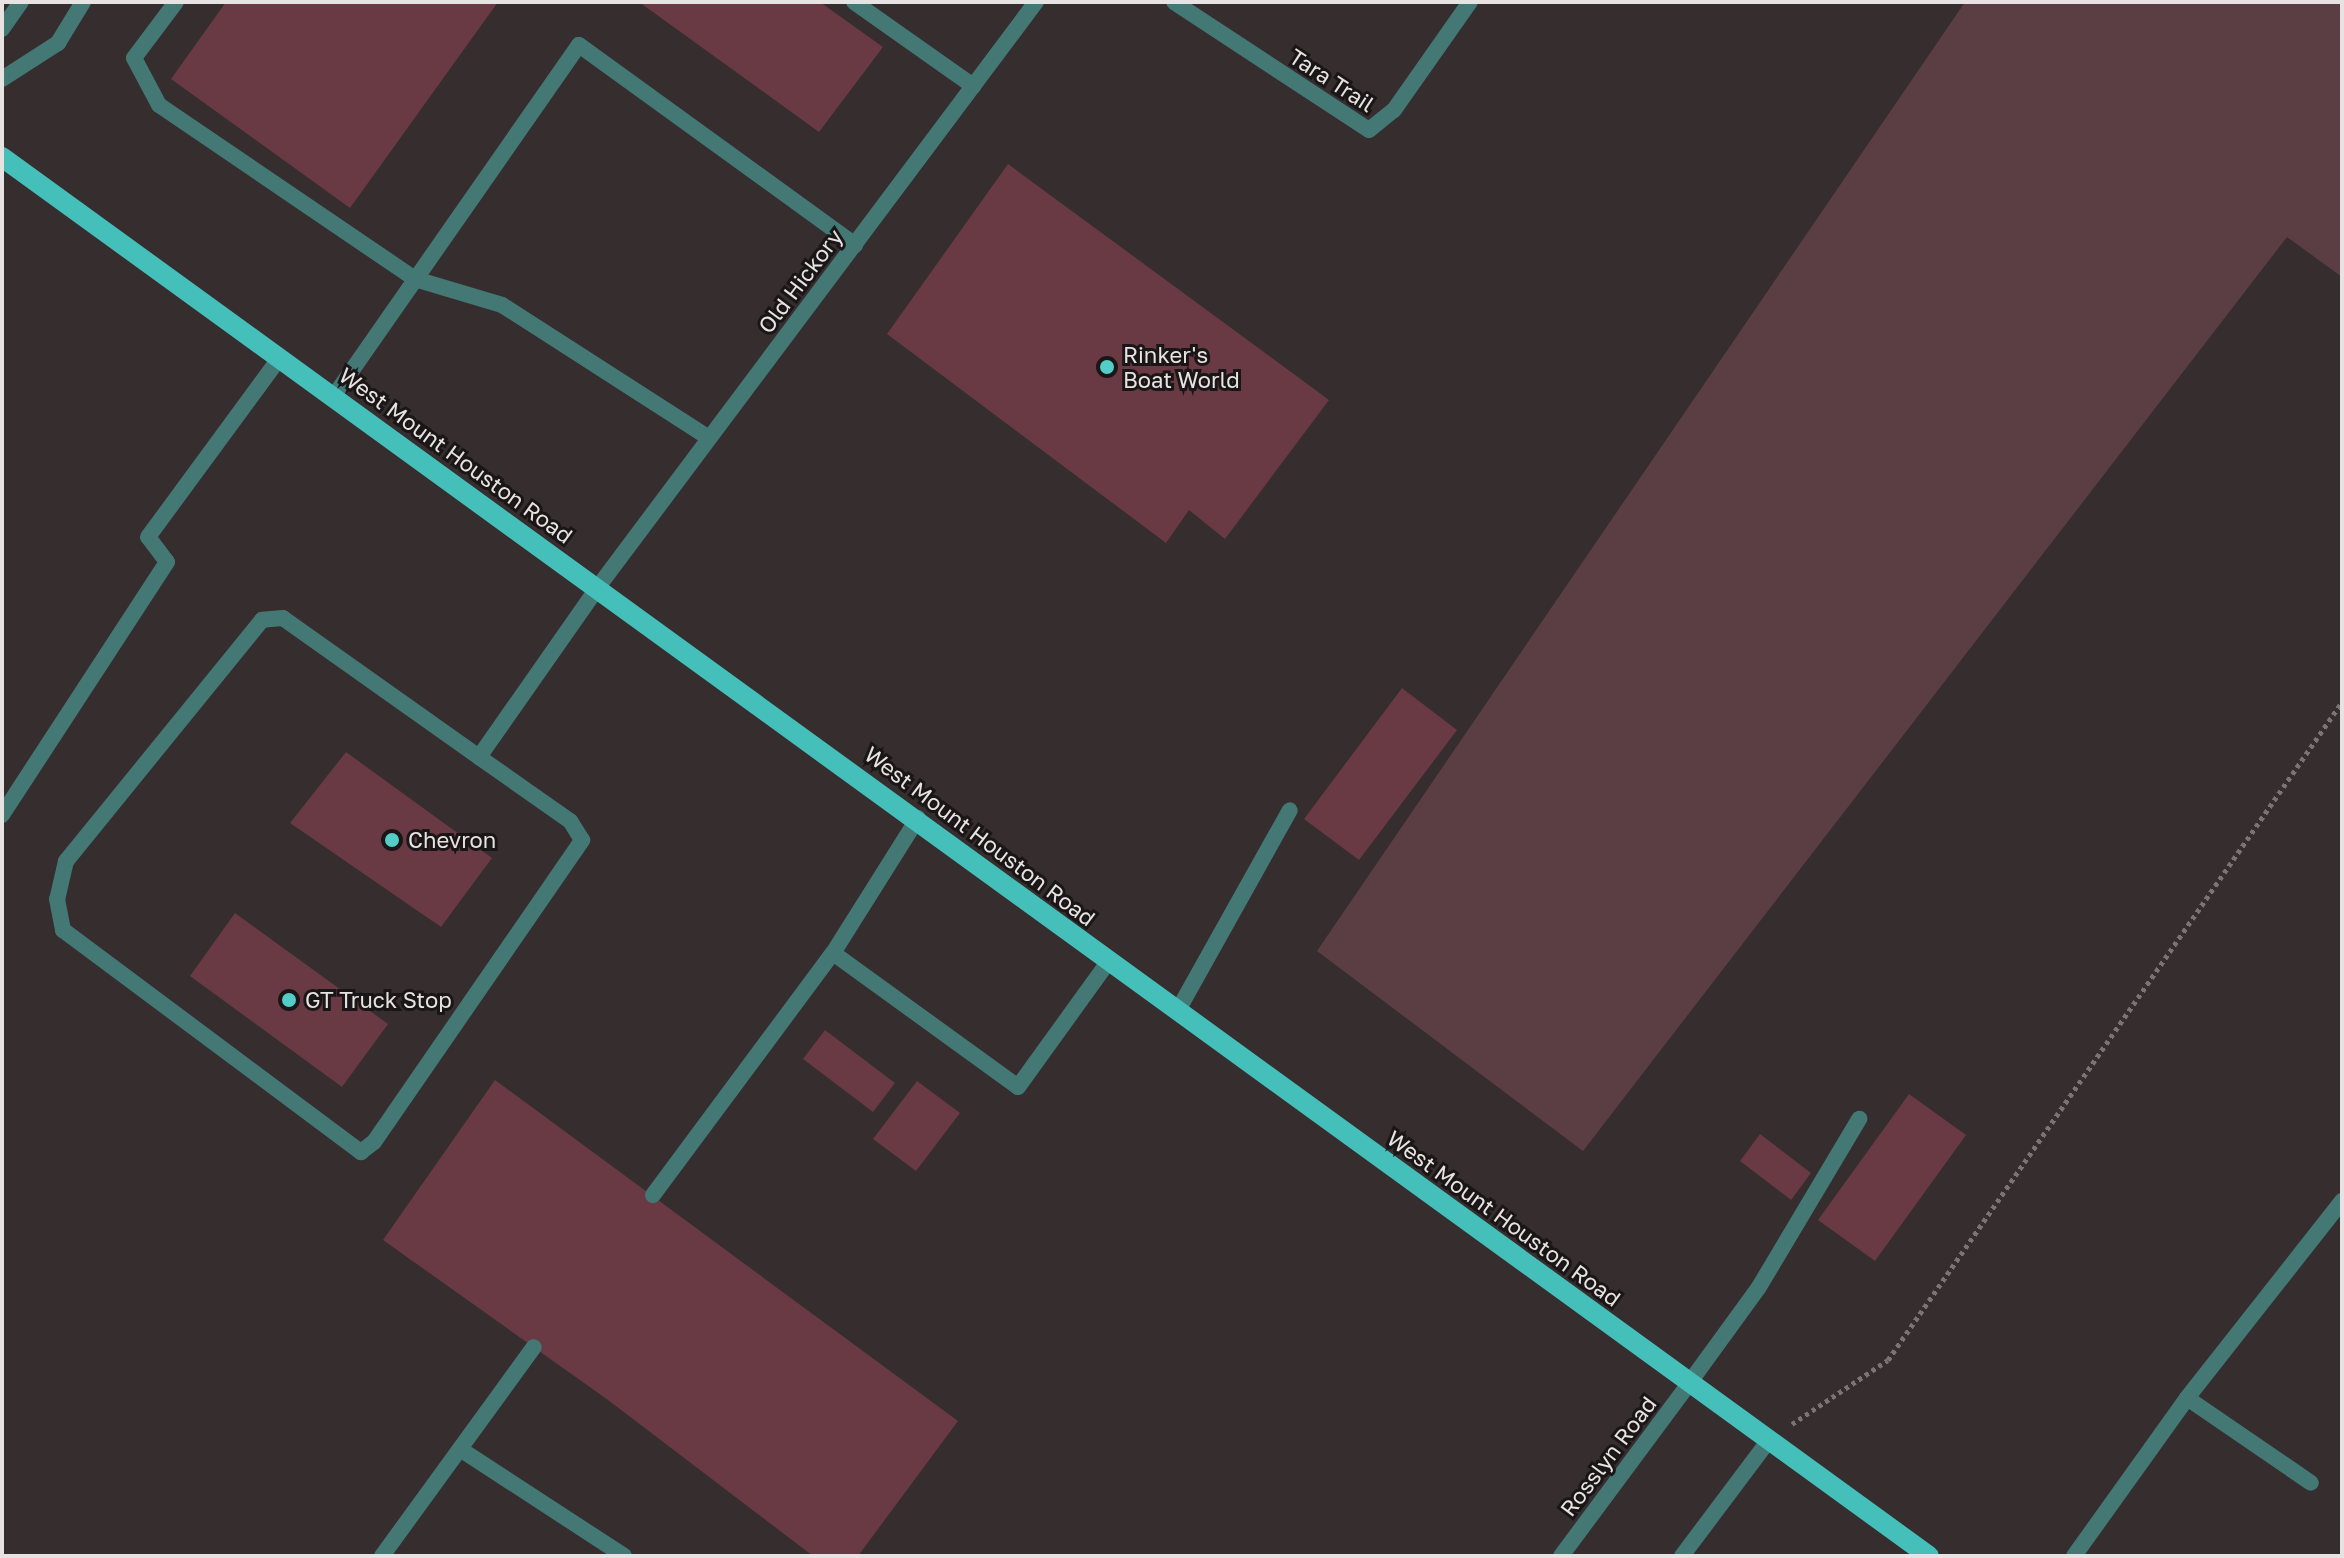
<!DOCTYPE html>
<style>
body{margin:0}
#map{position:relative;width:2344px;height:1558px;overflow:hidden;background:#352d2e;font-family:"Golos Text",sans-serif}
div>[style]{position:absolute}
.green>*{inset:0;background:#5a3e43}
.building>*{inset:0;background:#693a43}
.path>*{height:5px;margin-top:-2.5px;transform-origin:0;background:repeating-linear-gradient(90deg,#7a7474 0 4px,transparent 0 8px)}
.lane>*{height:16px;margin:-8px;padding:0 8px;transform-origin:8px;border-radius:8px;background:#437875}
.street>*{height:16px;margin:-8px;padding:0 8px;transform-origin:8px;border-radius:8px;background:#437875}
.primary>*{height:20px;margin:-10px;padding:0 10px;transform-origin:10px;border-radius:10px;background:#44bfba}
.dots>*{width:22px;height:22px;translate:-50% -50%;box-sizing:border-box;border:4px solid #1a1617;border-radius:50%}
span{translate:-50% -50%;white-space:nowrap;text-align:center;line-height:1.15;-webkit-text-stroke:6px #1a1617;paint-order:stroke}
.street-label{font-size:22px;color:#e8e3e3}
.poi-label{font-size:22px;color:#e8e3e3}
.left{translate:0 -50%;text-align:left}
.frame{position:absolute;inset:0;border:4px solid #e8e3e3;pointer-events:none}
</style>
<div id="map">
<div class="green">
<div style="clip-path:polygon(1965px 2px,2342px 2px,2342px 277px,2287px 237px,1583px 1151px,1317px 951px)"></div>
</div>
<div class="building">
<div style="clip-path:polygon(226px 2px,498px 2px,350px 208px,171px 79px)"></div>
<div style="clip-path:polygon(639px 2px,820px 2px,883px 47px,819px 132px)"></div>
<div style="clip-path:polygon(1008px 164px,1329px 400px,1225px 539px,1189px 510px,1166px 543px,887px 334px)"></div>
<div style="clip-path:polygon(1402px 688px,1457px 730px,1359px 860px,1304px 819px)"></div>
<div style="clip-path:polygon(346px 752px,492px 858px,441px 927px,290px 823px)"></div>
<div style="clip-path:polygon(235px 913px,388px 1024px,342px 1087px,190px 976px)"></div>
<div style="clip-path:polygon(825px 1030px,895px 1083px,873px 1112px,803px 1059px)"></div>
<div style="clip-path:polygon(495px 1080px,958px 1421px,858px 1556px,813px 1556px,608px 1400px,383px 1240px)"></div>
<div style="clip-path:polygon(917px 1081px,960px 1113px,916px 1171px,873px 1139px)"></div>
<div style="clip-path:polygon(1909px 1094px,1966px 1135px,1875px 1261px,1818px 1220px)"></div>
<div style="clip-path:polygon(1760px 1134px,1811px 1173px,1791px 1200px,1740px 1161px)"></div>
</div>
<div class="path">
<div style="left:1792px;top:1424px;width:115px;rotate:-33.7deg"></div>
<div style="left:1888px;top:1360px;width:799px;rotate:-55.4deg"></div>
</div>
<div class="lane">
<div style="left:176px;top:2px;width:70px;rotate:126.9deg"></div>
<div style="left:134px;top:58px;width:53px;rotate:62deg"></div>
<div style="left:159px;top:105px;width:310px;rotate:34.2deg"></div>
<div style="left:415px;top:279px;width:91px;rotate:16.6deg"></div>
<div style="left:502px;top:305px;width:246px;rotate:32.7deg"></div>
<div style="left:854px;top:2px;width:146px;rotate:35.2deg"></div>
<div style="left:334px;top:396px;width:428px;rotate:-55.1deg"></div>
<div style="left:579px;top:45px;width:341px;rotate:35.9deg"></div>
<div style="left:479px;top:757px;width:240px;rotate:-144.7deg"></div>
<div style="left:283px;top:618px;width:21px;rotate:175deg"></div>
<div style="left:262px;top:620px;width:311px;rotate:129.1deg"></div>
<div style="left:66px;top:861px;width:39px;rotate:103deg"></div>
<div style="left:57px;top:899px;width:32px;rotate:79deg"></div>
<div style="left:63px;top:930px;width:372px;rotate:36.7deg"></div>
<div style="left:361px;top:1152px;width:16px;rotate:-38deg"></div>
<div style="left:374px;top:1142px;width:367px;rotate:-55.4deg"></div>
<div style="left:582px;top:840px;width:22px;rotate:-122deg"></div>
<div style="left:570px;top:821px;width:111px;rotate:-144.9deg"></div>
<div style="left:479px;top:757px;width:208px;rotate:-55deg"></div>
<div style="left:2px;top:815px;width:302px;rotate:-56.9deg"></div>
<div style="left:167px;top:562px;width:31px;rotate:-127deg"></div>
<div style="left:148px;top:537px;width:223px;rotate:-53.7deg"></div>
<div style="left:918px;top:818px;width:160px;rotate:122.2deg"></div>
<div style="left:833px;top:953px;width:228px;rotate:35.9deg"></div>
<div style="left:1018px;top:1087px;width:154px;rotate:-54.2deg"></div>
<div style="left:1177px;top:1012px;width:231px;rotate:-60.8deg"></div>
<div style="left:653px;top:1195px;width:302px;rotate:-53.4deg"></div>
<div style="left:1690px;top:1382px;width:117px;rotate:-54deg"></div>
<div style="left:1759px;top:1287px;width:196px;rotate:-59.2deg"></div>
<div style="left:2187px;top:1398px;width:251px;rotate:-51.8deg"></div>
<div style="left:460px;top:1449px;width:196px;rotate:33.1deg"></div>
<div style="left:382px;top:1556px;width:258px;rotate:-54deg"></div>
<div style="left:2074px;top:1556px;width:194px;rotate:-54.4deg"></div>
<div style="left:2187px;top:1398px;width:150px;rotate:34.4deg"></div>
</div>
<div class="street">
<div style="left:1174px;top:2px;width:233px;rotate:33.3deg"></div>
<div style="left:1369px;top:130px;width:32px;rotate:-39deg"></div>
<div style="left:1394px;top:110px;width:132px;rotate:-54.9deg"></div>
<div style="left:2px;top:29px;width:33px;rotate:-55deg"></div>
<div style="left:2px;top:79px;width:67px;rotate:-32.7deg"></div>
<div style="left:58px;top:43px;width:48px;rotate:-58.6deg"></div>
<div style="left:598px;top:587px;width:731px;rotate:-53.18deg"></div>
<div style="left:1561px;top:1556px;width:217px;rotate:-53.4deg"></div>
<div style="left:1682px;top:1556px;width:145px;rotate:-53.1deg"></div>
</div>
<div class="primary">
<div style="left:2px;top:157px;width:2381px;rotate:35.98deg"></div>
</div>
<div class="dots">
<div style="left:1107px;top:367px;background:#54cdc8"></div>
<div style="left:392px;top:840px;background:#54cdc8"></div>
<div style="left:289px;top:1000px;background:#54cdc8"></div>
</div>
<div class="street-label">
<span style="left:1332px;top:80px;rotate:33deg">Tara Trail</span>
<span style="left:800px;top:281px;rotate:-53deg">Old Hickory</span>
<span style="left:456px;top:455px;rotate:36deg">West Mount Houston Road</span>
<span style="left:980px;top:836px;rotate:37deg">West Mount Houston Road</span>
<span style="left:1504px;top:1218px;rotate:36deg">West Mount Houston Road</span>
<span style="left:1608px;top:1456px;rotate:-53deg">Rosslyn Road</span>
</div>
<div class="poi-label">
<span class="left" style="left:1123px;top:367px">Rinker's<br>Boat World</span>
<span class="left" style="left:408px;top:840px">Chevron</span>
<span class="left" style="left:305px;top:1000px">GT Truck Stop</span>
</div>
<div class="frame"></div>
</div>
